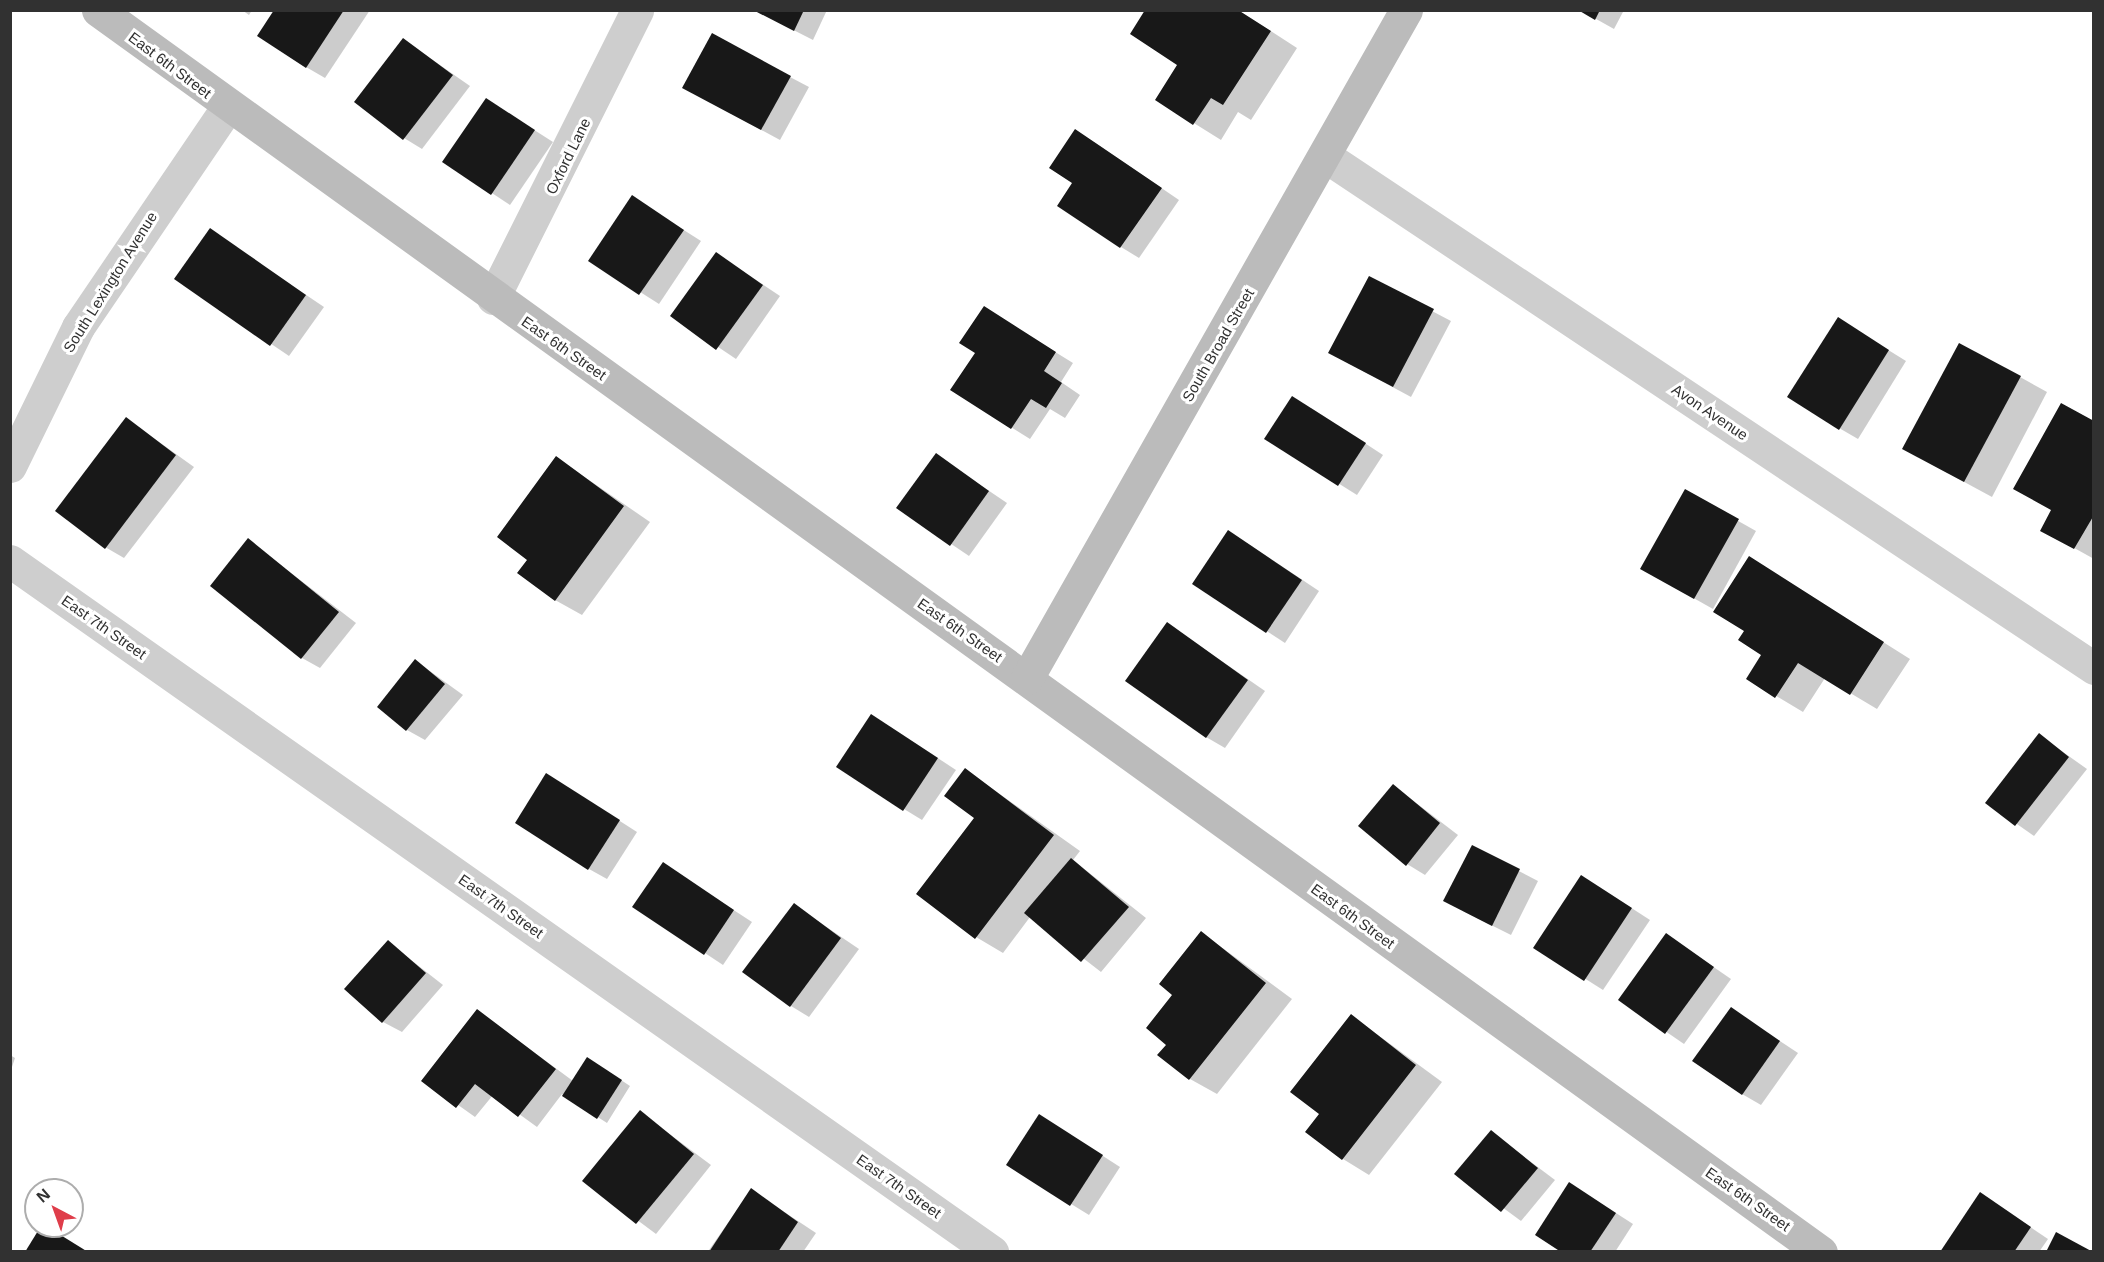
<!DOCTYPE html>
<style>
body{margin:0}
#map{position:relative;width:2104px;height:1262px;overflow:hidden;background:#fff;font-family:Arial,sans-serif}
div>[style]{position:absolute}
.shadow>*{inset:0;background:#0003}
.building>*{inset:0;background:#181818}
.street>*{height:33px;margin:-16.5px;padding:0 16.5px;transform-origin:16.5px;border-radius:16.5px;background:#cecece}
.secondary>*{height:33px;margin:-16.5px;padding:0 16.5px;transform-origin:16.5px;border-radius:16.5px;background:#bbb}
span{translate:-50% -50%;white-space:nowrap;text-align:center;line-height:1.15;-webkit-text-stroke:6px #fff;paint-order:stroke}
.street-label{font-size:15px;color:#313131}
.frame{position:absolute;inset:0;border:12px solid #313131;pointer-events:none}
.north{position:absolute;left:24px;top:1178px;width:60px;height:60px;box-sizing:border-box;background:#fff;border:2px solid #adadad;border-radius:50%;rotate:319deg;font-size:16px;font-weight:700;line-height:24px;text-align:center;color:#313131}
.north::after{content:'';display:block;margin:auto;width:21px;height:27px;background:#df3d4a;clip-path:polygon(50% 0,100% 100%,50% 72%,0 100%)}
</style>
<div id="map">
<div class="shadow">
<div style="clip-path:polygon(242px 10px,252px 10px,249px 15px)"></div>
<div style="clip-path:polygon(276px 10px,370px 10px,325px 78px,306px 67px)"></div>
<div style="clip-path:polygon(754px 10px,827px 10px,813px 40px)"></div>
<div style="clip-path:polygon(1238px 10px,1297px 48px,1251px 120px,1238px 112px,1221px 140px,1157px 100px)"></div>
<div style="clip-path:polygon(1580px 10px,1624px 10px,1614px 29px)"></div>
<div style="clip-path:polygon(404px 40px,470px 86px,422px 149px,404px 138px)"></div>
<div style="clip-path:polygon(790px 77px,809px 87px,780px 140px,702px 98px)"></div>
<div style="clip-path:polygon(487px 100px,553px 142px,510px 205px,445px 162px)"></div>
<div style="clip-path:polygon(1094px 142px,1179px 200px,1139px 258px,1121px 247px,1074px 183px)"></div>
<div style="clip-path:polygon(632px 197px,701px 241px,659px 304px,590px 260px)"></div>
<div style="clip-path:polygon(210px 230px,324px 307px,289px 356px,176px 279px)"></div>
<div style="clip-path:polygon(717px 254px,780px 296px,736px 359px,672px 316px)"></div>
<div style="clip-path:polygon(1369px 278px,1451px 321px,1411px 397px,1348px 363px)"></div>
<div style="clip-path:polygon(1002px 319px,1073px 363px,1061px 382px,1080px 395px,1065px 418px,1050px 409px,1030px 439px,952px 390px)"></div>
<div style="clip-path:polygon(1856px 330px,1906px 361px,1858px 439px,1839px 428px)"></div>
<div style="clip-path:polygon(2020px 377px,2047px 392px,1992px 497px,1931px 464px)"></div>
<div style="clip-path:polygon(1311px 408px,1383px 455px,1357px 495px,1266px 438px)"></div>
<div style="clip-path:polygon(127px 419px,194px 467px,124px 558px,105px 547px)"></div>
<div style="clip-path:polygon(2094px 423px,2094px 559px,2042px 530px)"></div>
<div style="clip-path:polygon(936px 455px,1007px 503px,969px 556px,898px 508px)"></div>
<div style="clip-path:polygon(557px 458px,650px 522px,582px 615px,555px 600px,530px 559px)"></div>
<div style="clip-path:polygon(1685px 491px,1756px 531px,1713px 609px,1642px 569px)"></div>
<div style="clip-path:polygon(248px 540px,356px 623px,320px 668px,302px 658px)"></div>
<div style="clip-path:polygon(1247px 543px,1319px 591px,1285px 643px,1194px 584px)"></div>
<div style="clip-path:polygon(1750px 558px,1910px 659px,1877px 709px,1825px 678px,1803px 712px,1748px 679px,1763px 654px,1746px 631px)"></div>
<div style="clip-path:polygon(1168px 624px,1265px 691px,1225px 748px,1206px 737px)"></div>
<div style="clip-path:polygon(416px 661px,463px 695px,425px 740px,407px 730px)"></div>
<div style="clip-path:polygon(889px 726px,956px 770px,922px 820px,904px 809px)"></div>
<div style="clip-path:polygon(2039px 735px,2087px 769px,2034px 836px,1987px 803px)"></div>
<div style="clip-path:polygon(966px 770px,1080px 851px,1073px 860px,1146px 918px,1101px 972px,1030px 917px,1003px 953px,976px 937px,976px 818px)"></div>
<div style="clip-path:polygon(565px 786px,637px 832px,607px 879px,589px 869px)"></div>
<div style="clip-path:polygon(1394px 786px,1458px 835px,1425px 875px,1407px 864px)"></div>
<div style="clip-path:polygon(1473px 847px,1538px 881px,1511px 935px,1463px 911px)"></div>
<div style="clip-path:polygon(663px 864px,752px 922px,723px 965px,634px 906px)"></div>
<div style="clip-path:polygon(1599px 887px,1650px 920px,1603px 990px,1535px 947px)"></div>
<div style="clip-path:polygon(794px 905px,859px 949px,809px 1017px,791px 1006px)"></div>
<div style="clip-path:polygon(1202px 933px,1292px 999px,1217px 1094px,1190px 1079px,1168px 1044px,1174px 995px)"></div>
<div style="clip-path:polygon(1667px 935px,1731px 979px,1684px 1044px,1620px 1000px)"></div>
<div style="clip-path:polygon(388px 942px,443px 985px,402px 1032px,383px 1022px)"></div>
<div style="clip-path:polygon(1731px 1009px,1798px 1053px,1761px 1105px,1742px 1094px)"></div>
<div style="clip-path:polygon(478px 1011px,573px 1081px,597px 1064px,630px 1086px,607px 1123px,562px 1094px,537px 1127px,493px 1095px,475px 1117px,423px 1080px)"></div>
<div style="clip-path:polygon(1352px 1016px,1442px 1082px,1369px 1175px,1343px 1159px,1321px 1114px)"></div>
<div style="clip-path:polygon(10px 1055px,15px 1058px,10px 1073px)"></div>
<div style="clip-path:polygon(640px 1112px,711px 1165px,656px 1234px,585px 1181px)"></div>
<div style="clip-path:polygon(1058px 1127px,1120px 1167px,1089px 1215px,1008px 1165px)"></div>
<div style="clip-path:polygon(1491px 1132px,1555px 1180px,1521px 1221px,1457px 1174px)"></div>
<div style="clip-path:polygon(751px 1190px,816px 1233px,803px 1252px,709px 1250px)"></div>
<div style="clip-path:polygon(1981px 1194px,2048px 1239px,2039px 1252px,1942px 1252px)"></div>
<div style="clip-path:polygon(1588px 1195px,1633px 1224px,1615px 1252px,1564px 1252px)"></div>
</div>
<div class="building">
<div style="clip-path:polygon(274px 10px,344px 10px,306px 68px,257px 36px)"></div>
<div style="clip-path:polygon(753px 10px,804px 10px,794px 31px)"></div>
<div style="clip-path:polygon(1145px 10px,1238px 10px,1271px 31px,1223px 105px,1211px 98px,1193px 125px,1155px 100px,1177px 65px,1130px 34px)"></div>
<div style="clip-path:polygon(1578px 10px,1600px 10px,1595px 20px)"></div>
<div style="clip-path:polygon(712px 33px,791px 76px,761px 130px,682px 88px)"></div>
<div style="clip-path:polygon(403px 38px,453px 75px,403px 140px,354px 102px)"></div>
<div style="clip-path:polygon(486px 98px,535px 130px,491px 195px,442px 162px)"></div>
<div style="clip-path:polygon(1075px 129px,1162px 188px,1120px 248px,1057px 206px,1072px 183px,1049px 168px)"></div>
<div style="clip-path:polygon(632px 195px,684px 230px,639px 295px,588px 261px)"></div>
<div style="clip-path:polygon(210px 228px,306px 295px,270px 346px,174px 279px)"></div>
<div style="clip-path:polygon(716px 252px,763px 285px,716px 350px,670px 316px)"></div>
<div style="clip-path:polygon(1369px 276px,1434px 309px,1393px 387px,1328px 353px)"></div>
<div style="clip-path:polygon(984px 306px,1056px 352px,1044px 371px,1062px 383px,1046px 408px,1031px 399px,1011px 429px,950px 390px,975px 353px,959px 343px)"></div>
<div style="clip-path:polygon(1838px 317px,1889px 350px,1839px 430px,1787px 397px)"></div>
<div style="clip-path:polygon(1959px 343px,2021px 376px,1964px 482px,1902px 449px)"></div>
<div style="clip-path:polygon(1292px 396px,1366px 443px,1338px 486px,1264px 439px)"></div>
<div style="clip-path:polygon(2061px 403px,2094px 421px,2094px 515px,2074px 549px,2040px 531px,2051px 510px,2013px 489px)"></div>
<div style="clip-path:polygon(126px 417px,176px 455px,105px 549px,55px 511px)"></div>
<div style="clip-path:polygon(936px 453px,989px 491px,950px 546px,896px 508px)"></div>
<div style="clip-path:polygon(556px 456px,624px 506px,555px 601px,517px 573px,527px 560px,497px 537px)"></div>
<div style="clip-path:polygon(1685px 489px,1739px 519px,1694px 599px,1640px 569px)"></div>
<div style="clip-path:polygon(1228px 530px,1302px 580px,1266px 633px,1192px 584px)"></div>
<div style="clip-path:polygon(248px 538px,339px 612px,301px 659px,210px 586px)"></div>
<div style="clip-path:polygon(1749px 556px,1884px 642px,1850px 695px,1798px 663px,1775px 698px,1746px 679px,1761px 655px,1738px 640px,1744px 631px,1713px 612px)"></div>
<div style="clip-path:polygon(1167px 622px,1248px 680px,1206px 738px,1125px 681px)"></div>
<div style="clip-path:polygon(415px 659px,445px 684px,406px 731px,377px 707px)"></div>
<div style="clip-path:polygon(871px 714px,938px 758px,903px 811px,836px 767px)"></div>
<div style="clip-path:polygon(2039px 733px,2069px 757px,2015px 826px,1985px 803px)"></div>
<div style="clip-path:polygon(965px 768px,1054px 835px,975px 939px,916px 894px,974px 818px,944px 796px)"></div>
<div style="clip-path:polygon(546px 773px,620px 820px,588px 870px,515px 823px)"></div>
<div style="clip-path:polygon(1393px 784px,1440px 823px,1406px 866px,1358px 826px)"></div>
<div style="clip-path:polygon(1472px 845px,1520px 869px,1492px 926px,1443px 901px)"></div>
<div style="clip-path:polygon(1071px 858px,1129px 907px,1081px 962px,1024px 913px)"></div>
<div style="clip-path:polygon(663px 862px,734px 910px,704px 955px,632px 907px)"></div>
<div style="clip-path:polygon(1581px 875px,1632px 908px,1584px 981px,1533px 948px)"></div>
<div style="clip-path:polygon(794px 903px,841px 938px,790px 1007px,742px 972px)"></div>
<div style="clip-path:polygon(1201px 931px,1266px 983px,1189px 1080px,1157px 1055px,1166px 1045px,1146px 1028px,1172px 995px,1159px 984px)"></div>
<div style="clip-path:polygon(1666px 933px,1714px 967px,1665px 1034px,1618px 1000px)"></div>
<div style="clip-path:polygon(388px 940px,426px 973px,382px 1023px,344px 989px)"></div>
<div style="clip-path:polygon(1731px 1007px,1780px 1041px,1742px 1095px,1692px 1061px)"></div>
<div style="clip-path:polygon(477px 1009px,556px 1069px,518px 1117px,475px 1084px,456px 1108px,421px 1081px)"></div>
<div style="clip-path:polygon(1351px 1014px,1416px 1065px,1342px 1160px,1305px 1132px,1319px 1114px,1290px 1092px)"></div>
<div style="clip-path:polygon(587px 1057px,622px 1080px,597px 1119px,562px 1096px)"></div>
<div style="clip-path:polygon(640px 1110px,694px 1154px,636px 1224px,582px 1181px)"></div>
<div style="clip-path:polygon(1039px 1114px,1103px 1155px,1070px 1206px,1006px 1165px)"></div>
<div style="clip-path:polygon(1491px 1130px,1538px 1168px,1501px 1212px,1454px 1174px)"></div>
<div style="clip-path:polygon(1569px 1182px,1616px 1213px,1590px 1252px,1561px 1252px,1535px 1235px)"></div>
<div style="clip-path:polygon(751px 1188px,798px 1222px,778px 1252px,709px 1252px)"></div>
<div style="clip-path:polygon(1980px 1192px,2031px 1227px,2014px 1252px,1940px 1252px)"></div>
<div style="clip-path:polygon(41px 1226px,46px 1226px,88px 1252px,25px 1252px)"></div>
<div style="clip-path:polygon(2056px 1232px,2093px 1252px,2046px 1252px)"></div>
</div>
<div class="street">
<div style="left:1325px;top:156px;width:924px;rotate:33.66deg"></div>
<div style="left:493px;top:298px;width:322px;rotate:-63.4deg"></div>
<div style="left:10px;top:466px;width:155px;rotate:-63.9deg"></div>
<div style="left:78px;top:327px;width:265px;rotate:-55.8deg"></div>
<div style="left:10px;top:561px;width:1201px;rotate:35.13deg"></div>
</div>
<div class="secondary">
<div style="left:98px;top:10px;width:2124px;rotate:35.79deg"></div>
<div style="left:1027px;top:678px;width:768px;rotate:-60.43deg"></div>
</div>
<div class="street-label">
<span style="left:170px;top:65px;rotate:37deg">East 6th Street</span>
<span style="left:568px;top:156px;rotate:-64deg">Oxford Lane</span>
<span style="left:110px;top:282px;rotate:-58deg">South Lexington Avenue</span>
<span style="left:1218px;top:345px;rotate:-60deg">South Broad Street</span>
<span style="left:564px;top:348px;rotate:35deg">East 6th Street</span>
<span style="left:1710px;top:412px;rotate:34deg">Avon Avenue</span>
<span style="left:104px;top:627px;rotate:35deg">East 7th Street</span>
<span style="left:960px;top:630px;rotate:35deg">East 6th Street</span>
<span style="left:501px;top:906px;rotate:35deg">East 7th Street</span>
<span style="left:1353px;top:916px;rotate:36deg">East 6th Street</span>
<span style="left:899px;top:1186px;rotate:35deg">East 7th Street</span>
<span style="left:1748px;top:1199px;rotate:35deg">East 6th Street</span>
</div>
<div class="frame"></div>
<div class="north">N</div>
</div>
